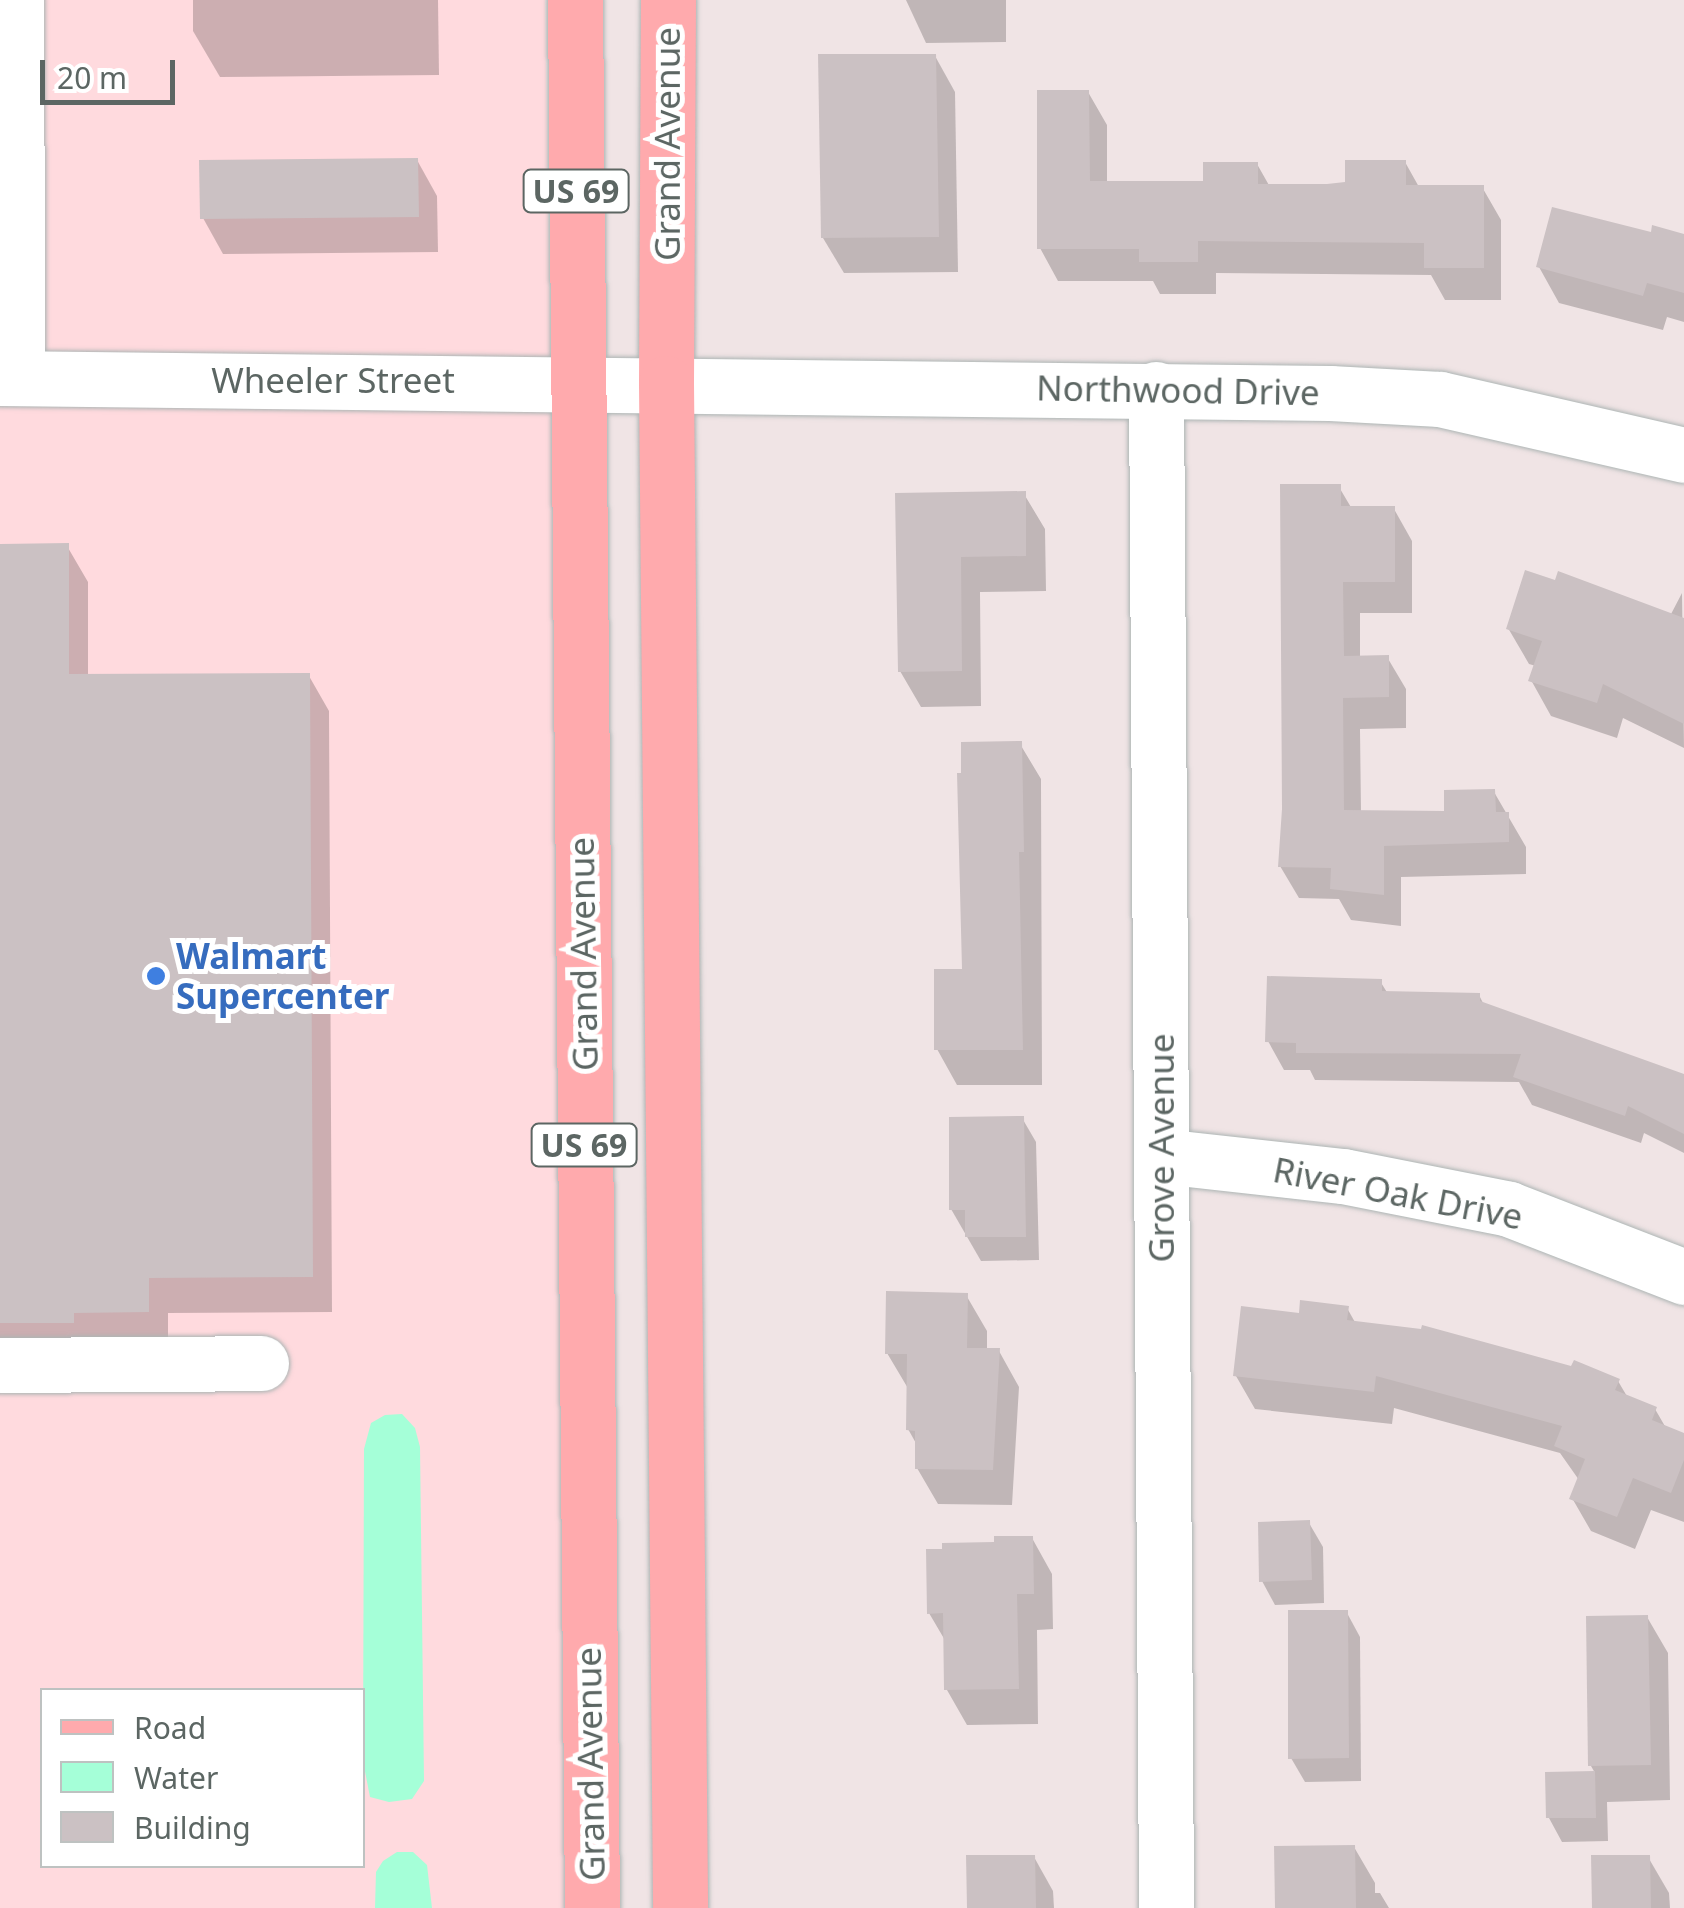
<!DOCTYPE html>
<style>
body{margin:0}
#map{position:relative;width:1684px;height:1908px;overflow:hidden;background:#f0e4e5;font-family:"Noto Sans",sans-serif}
div>[style]{position:absolute}
.commercial>*{inset:0;background:#ffdade}
.water>*{inset:0;background:#a5ffd8}
.shadow>*{inset:0;background:#0003}
.building>*{inset:0;background:#cbc1c3}
.roads{filter:drop-shadow(0 0 2px #adb5b4) drop-shadow(0 0 2px #adb5b4)}
.minor>*{height:55px;margin:-27.5px;padding:0 27.5px;transform-origin:27.5px;border-radius:27.5px;background:#fff}
.major>*{height:55px;margin:-27.5px;padding:0 27.5px;transform-origin:27.5px;border-radius:27.5px;background:#ffaaad}
.dots>*{width:28px;height:28px;translate:-50% -50%;box-sizing:border-box;border:5px solid #fff;border-radius:50%}
span{translate:-50% -50%;white-space:nowrap;text-align:center;line-height:1.15;-webkit-text-stroke:10px #fff;paint-order:stroke}
.shield-label span{padding:2px 8px;background:#fff;border:2px solid;border-radius:8px;-webkit-text-stroke-width:0}
.shield-label{font-size:32px;color:#5c6663;font-weight:700}
.street-label{font-size:35px;color:#5c6663}
.shop-label{font-size:35px;color:#366cbe;font-weight:700}
.left{translate:0 -50%;text-align:left}
.legend{position:absolute;left:40px;top:1688px;width:325px;height:180px;box-sizing:border-box;background:#fff;border:2px solid #bec2c1;margin:0;padding:12px 18px;list-style:none;font-size:30px;color:#5c6663}
.legend li{display:flex;align-items:center;gap:20px;height:50px}
.legend b{width:50px;border:2px solid #bec2c1}
.scale{position:absolute;left:40px;top:60px;width:135px;height:45px;box-sizing:border-box;border:5px solid #5c6663;border-top:0;padding-left:12px;font-size:30px;line-height:35px;white-space:nowrap;color:#5c6663;-webkit-text-stroke:8px #fff;paint-order:stroke}
</style>
<div id="map">
<div class="commercial">
<div style="clip-path:polygon(evenodd,0 0,545px 0,573px 1908px,0 1908px,0 0,42px 1690px,362px 1690px,362px 1866px,42px 1866px,42px 1690px)"></div>
</div>
<div class="water">
<div style="clip-path:polygon(402px 1414px,415px 1428px,420px 1447px,424px 1781px,412px 1799px,389px 1802px,370px 1797px,363px 1761px,364px 1449px,371px 1423px,385px 1415px)"></div>
<div style="clip-path:polygon(397px 1852px,413px 1852px,427px 1865px,432px 1908px,375px 1908px,376px 1872px,383px 1861px)"></div>
</div>
<div class="shadow">
<div style="clip-path:polygon(193px 0,438px 0,439px 75px,220px 77px,193px 31px)"></div>
<div style="clip-path:polygon(906px 0,1006px 0,1006px 42px,926px 43px)"></div>
<div style="clip-path:polygon(935px 56px,955px 92px,958px 272px,844px 273px,823px 238px)"></div>
<div style="clip-path:polygon(1088px 92px,1107px 125px,1107px 184px,1206px 184px,1257px 164px,1270px 187px,1347px 184px,1405px 162px,1419px 187px,1482px 187px,1501px 220px,1501px 300px,1445px 300px,1431px 275px,1216px 273px,1216px 294px,1160px 294px,1153px 281px,1058px 281px,1040px 248px)"></div>
<div style="clip-path:polygon(417px 160px,437px 196px,438px 252px,223px 254px,203px 218px)"></div>
<div style="clip-path:polygon(1684px 236px,1684px 322px,1667px 317px,1663px 330px,1559px 303px,1539px 267px)"></div>
<div style="clip-path:polygon(1339px 487px,1352px 509px,1394px 509px,1412px 541px,1412px 613px,1360px 613px,1360px 658px,1387px 657px,1406px 689px,1406px 728px,1360px 729px,1361px 813px,1446px 814px,1494px 792px,1526px 847px,1526px 874px,1401px 877px,1401px 926px,1351px 920px,1339px 899px,1299px 898px,1280px 866px)"></div>
<div style="clip-path:polygon(1024px 494px,1045px 529px,1046px 591px,980px 592px,981px 706px,921px 707px,900px 671px,898px 495px)"></div>
<div style="clip-path:polygon(0 546px,67px 546px,88px 582px,88px 676px,309px 676px,329px 711px,332px 1312px,168px 1313px,168px 1347px,0 1347px)"></div>
<div style="clip-path:polygon(1682px 593px,1684px 748px,1623px 718px,1617px 738px,1551px 716px,1531px 680px,1536px 666px,1529px 664px,1508px 628px,1670px 616px)"></div>
<div style="clip-path:polygon(1020px 744px,1041px 779px,1042px 1085px,957px 1085px,937px 1049px,965px 971px)"></div>
<div style="clip-path:polygon(1380px 981px,1388px 994px,1479px 995px,1484px 1005px,1684px 1077px,1684px 1153px,1644px 1133px,1641px 1143px,1532px 1105px,1519px 1082px,1315px 1080px,1310px 1070px,1284px 1070px,1268px 1041px)"></div>
<div style="clip-path:polygon(1022px 1118px,1036px 1142px,1039px 1260px,981px 1261px,951px 1209px)"></div>
<div style="clip-path:polygon(966px 1295px,987px 1331px,987px 1351px,999px 1351px,1019px 1387px,1012px 1505px,938px 1504px,917px 1468px,917px 1445px,908px 1429px,909px 1390px,887px 1353px)"></div>
<div style="clip-path:polygon(1347px 1308px,1356px 1324px,1618px 1381px,1628px 1398px,1655px 1409px,1666px 1428px,1684px 1436px,1684px 1522px,1651px 1510px,1635px 1549px,1591px 1531px,1572px 1498px,1579px 1480px,1560px 1453px,1394px 1408px,1392px 1424px,1255px 1409px,1236px 1376px,1301px 1316px)"></div>
<div style="clip-path:polygon(1309px 1523px,1323px 1547px,1324px 1603px,1275px 1605px,1262px 1581px)"></div>
<div style="clip-path:polygon(1032px 1538px,1052px 1574px,1053px 1629px,1037px 1630px,1038px 1724px,967px 1725px,947px 1690px,946px 1642px,929px 1613px,996px 1544px)"></div>
<div style="clip-path:polygon(1347px 1613px,1360px 1637px,1361px 1781px,1305px 1782px,1291px 1758px)"></div>
<div style="clip-path:polygon(1647px 1617px,1668px 1653px,1670px 1800px,1607px 1802px,1608px 1841px,1562px 1842px,1549px 1818px,1548px 1774px,1595px 1773px,1591px 1766px)"></div>
<div style="clip-path:polygon(1354px 1847px,1375px 1883px,1375px 1893px,1380px 1893px,1389px 1908px,1277px 1908px)"></div>
<div style="clip-path:polygon(1034px 1857px,1053px 1891px,1054px 1908px,969px 1908px)"></div>
<div style="clip-path:polygon(1648px 1857px,1669px 1893px,1670px 1908px,1595px 1908px)"></div>
</div>
<div class="building">
<div style="clip-path:polygon(818px 54px,936px 54px,939px 237px,821px 238px)"></div>
<div style="clip-path:polygon(1037px 90px,1089px 90px,1090px 181px,1203px 181px,1203px 162px,1258px 162px,1258px 184px,1327px 184px,1345px 182px,1345px 160px,1406px 160px,1406px 185px,1484px 185px,1484px 268px,1424px 268px,1424px 243px,1198px 241px,1198px 262px,1139px 262px,1139px 249px,1037px 249px)"></div>
<div style="clip-path:polygon(418px 158px,419px 217px,200px 219px,199px 160px)"></div>
<div style="clip-path:polygon(1552px 207px,1651px 232px,1652px 225px,1684px 234px,1684px 293px,1647px 283px,1643px 296px,1536px 267px)"></div>
<div style="clip-path:polygon(1280px 484px,1341px 484px,1341px 506px,1395px 506px,1395px 582px,1343px 582px,1344px 656px,1389px 655px,1389px 697px,1343px 698px,1344px 810px,1444px 811px,1444px 790px,1495px 789px,1496px 812px,1509px 812px,1509px 842px,1384px 846px,1384px 895px,1330px 889px,1331px 868px,1278px 867px,1282px 809px)"></div>
<div style="clip-path:polygon(1026px 491px,1026px 556px,961px 557px,962px 671px,898px 672px,895px 493px)"></div>
<div style="clip-path:polygon(69px 543px,69px 674px,310px 673px,313px 1277px,149px 1278px,149px 1312px,74px 1313px,74px 1323px,0 1323px,0 544px)"></div>
<div style="clip-path:polygon(1525px 570px,1555px 580px,1558px 571px,1684px 618px,1684px 724px,1603px 684px,1597px 703px,1528px 681px,1542px 641px,1506px 629px)"></div>
<div style="clip-path:polygon(1022px 741px,1024px 852px,1019px 852px,1023px 1050px,934px 1050px,934px 969px,962px 969px,957px 773px,961px 773px,961px 742px)"></div>
<div style="clip-path:polygon(1267px 976px,1382px 979px,1382px 991px,1480px 993px,1480px 1001px,1684px 1074px,1684px 1134px,1628px 1106px,1625px 1116px,1513px 1077px,1521px 1054px,1296px 1053px,1296px 1043px,1265px 1042px)"></div>
<div style="clip-path:polygon(1024px 1116px,1026px 1237px,965px 1237px,965px 1210px,949px 1210px,949px 1117px)"></div>
<div style="clip-path:polygon(886px 1291px,968px 1293px,967px 1348px,1000px 1348px,993px 1470px,915px 1469px,915px 1431px,906px 1430px,907px 1354px,885px 1354px)"></div>
<div style="clip-path:polygon(1300px 1300px,1349px 1306px,1347px 1320px,1421px 1329px,1422px 1325px,1571px 1366px,1574px 1360px,1620px 1379px,1615px 1390px,1657px 1407px,1652px 1420px,1684px 1433px,1684px 1460px,1671px 1493px,1633px 1478px,1617px 1517px,1569px 1499px,1585px 1459px,1554px 1446px,1562px 1426px,1376px 1376px,1374px 1392px,1233px 1376px,1241px 1306px,1299px 1313px)"></div>
<div style="clip-path:polygon(1310px 1520px,1312px 1580px,1259px 1582px,1258px 1522px)"></div>
<div style="clip-path:polygon(994px 1536px,1033px 1536px,1034px 1594px,1017px 1594px,1019px 1689px,944px 1690px,943px 1613px,927px 1614px,926px 1549px,942px 1549px,942px 1543px,994px 1542px)"></div>
<div style="clip-path:polygon(1288px 1610px,1348px 1610px,1349px 1758px,1288px 1759px)"></div>
<div style="clip-path:polygon(1648px 1615px,1651px 1765px,1588px 1766px,1586px 1616px)"></div>
<div style="clip-path:polygon(1595px 1771px,1596px 1818px,1546px 1818px,1545px 1772px)"></div>
<div style="clip-path:polygon(1355px 1845px,1356px 1908px,1275px 1908px,1274px 1846px)"></div>
<div style="clip-path:polygon(966px 1855px,1035px 1855px,1036px 1908px,967px 1908px)"></div>
<div style="clip-path:polygon(1591px 1855px,1650px 1855px,1651px 1908px,1592px 1908px)"></div>
</div>
<div class="roads">
<div class="minor">
<div style="left:16px;top:0;width:378px;rotate:89.8deg"></div>
<div style="left:0;top:378px;width:1330px;rotate:0.65deg"></div>
<div style="left:1330px;top:393px;width:110px;rotate:3.1deg"></div>
<div style="left:1440px;top:399px;width:250px;rotate:12.9deg"></div>
<div style="left:1156px;top:389px;width:1519px;rotate:89.62deg"></div>
<div style="left:1161px;top:1156px;width:183px;rotate:6.3deg"></div>
<div style="left:1343px;top:1176px;width:169px;rotate:11.2deg"></div>
<div style="left:1509px;top:1209px;width:188px;rotate:21.2deg"></div>
<div style="left:0;top:1365px;width:261px;rotate:-0.4deg"></div>
</div>
<div class="major">
<div style="left:575px;top:0;width:1908px;rotate:89.49deg"></div>
<div style="left:668px;top:0;width:383px;rotate:90.3deg"></div>
<div style="left:666px;top:383px;width:1525px;rotate:89.47deg"></div>
</div>
</div>
<div class="dots">
<div style="left:156px;top:976px;background:#3f7fe0"></div>
</div>
<div class="shield-label">
<span style="left:576px;top:191px">US 69</span>
<span style="left:584px;top:1145px">US 69</span>
</div>
<div class="street-label">
<span style="left:667px;top:144px;rotate:-90deg">Grand Avenue</span>
<span style="left:333px;top:380px">Wheeler Street</span>
<span style="left:1178px;top:390px;rotate:1deg">Northwood Drive</span>
<span style="left:583px;top:954px;rotate:-91deg">Grand Avenue</span>
<span style="left:1161px;top:1148px;rotate:-90deg">Grove Avenue</span>
<span style="left:1398px;top:1193px;rotate:11deg">River Oak Drive</span>
<span style="left:590px;top:1764px;rotate:-91deg">Grand Avenue</span>
</div>
<div class="shop-label">
<span class="left" style="left:176px;top:976px">Walmart<br>Supercenter</span>
</div>
<ul class="legend">
<li><b style="height:12px;background:#ffaaad"></b>Road</li>
<li><b style="height:28px;background:#a5ffd8"></b>Water</li>
<li><b style="height:28px;background:#cbc1c3"></b>Building</li>
</ul>
<div class="scale">20 m</div>
</div>
